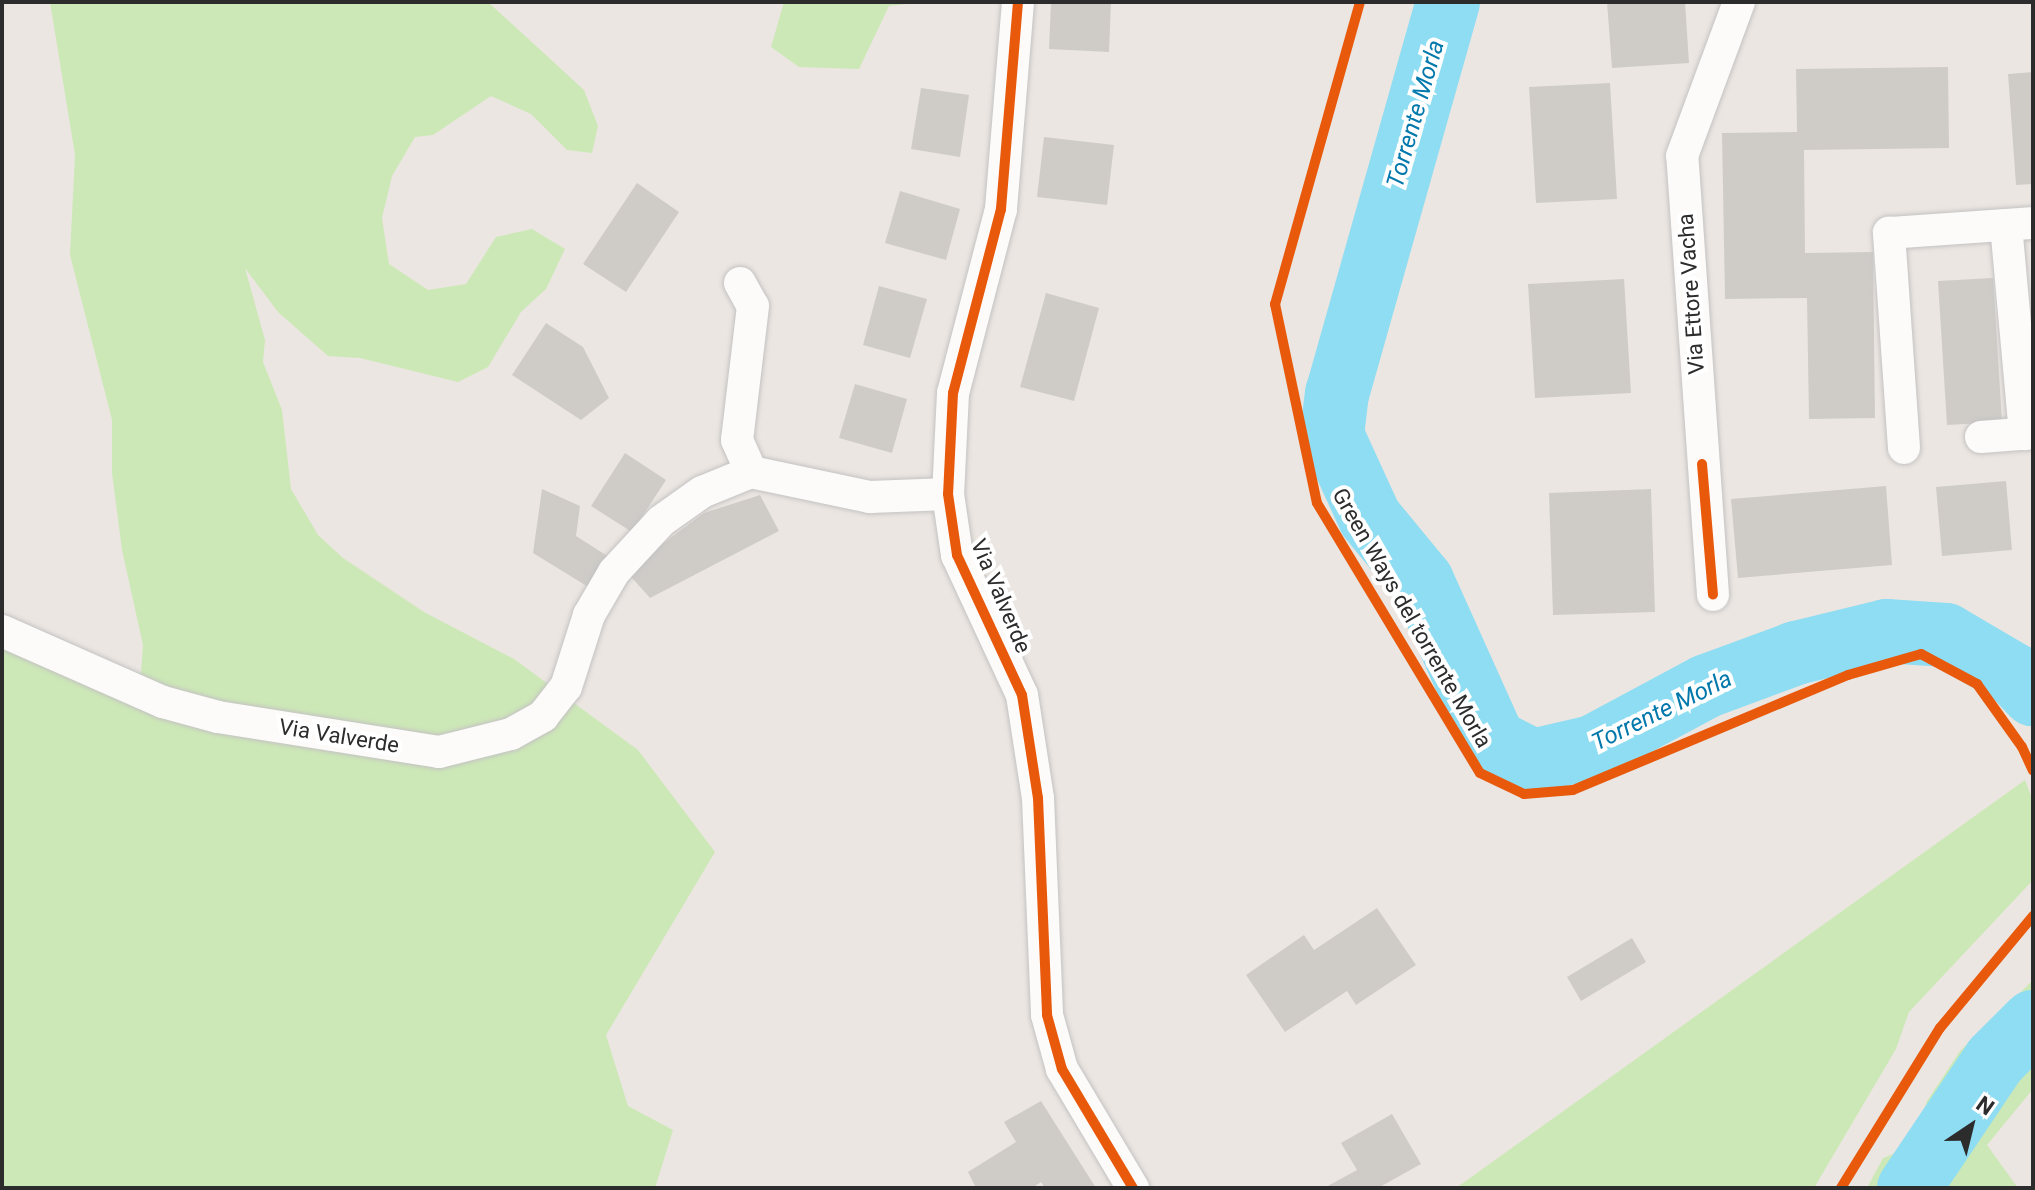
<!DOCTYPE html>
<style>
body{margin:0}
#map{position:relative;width:2035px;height:1190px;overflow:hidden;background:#ebe6e1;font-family:Roboto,sans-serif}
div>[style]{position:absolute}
.green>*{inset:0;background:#cde8b7}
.river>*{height:64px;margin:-32px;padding:0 32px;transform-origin:32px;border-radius:32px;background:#8fddf2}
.building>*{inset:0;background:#cfccc8}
.roads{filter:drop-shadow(0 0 2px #c4c2c3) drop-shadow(0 0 2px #c4c2c3)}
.street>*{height:32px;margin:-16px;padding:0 16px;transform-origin:16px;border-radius:16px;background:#fcfbfa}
.cycleway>*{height:10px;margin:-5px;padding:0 5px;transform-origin:5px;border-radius:5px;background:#e8590c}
span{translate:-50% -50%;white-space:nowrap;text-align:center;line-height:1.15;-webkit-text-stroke:8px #fff;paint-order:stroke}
.street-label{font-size:22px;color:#2c2c2c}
.water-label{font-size:24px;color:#0178ab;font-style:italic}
.frame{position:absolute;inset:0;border:4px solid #2c2c2c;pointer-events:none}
.north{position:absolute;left:1931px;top:1086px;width:80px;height:80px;-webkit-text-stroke:6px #fff;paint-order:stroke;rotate:35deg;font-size:22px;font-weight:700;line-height:32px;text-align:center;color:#2c2c2c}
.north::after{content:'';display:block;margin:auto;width:28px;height:36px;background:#2c2c2c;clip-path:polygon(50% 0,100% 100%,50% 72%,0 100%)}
</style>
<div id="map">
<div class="green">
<div style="clip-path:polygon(50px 2px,488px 2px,584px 90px,598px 126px,592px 153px,567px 150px,531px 114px,491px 96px,433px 135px,415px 137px,392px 176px,382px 218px,389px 264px,428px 290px,466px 284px,496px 237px,532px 229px,565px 249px,546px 289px,521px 312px,488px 367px,458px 382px,360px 358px,328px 356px,278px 312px,245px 268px,265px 340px,263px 362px,282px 410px,291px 489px,318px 535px,343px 558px,424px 612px,514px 659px,638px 750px,715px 852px,606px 1035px,628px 1106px,673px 1130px,655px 1188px,2px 1188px,2px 645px,79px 668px,141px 673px,143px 645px,122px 550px,112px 473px,112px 420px,70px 255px,75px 155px)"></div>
<div style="clip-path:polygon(784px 2px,924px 2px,889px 6px,859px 69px,799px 67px,771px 47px)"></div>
<div style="clip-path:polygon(2025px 780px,2033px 801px,2033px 880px,1909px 1012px,1896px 1049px,1814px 1188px,1456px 1188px)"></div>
<div style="clip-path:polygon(2033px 980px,2033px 1089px,1987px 1145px,2018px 1188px,1867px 1188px,1883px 1158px,1911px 1147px,1927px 1101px,1960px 1051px)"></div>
</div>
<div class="river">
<div style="left:1448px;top:2px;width:406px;rotate:105.8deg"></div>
<div style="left:1337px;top:393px;width:42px;rotate:96.8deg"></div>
<div style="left:1332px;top:435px;width:91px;rotate:65.4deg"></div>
<div style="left:1370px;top:518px;width:82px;rotate:50.5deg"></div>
<div style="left:1422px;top:581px;width:175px;rotate:65.8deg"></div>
<div style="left:1494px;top:741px;width:44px;rotate:27.1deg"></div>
<div style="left:1533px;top:761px;width:62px;rotate:-13.1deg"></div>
<div style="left:1593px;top:747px;width:129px;rotate:-28.2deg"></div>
<div style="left:1707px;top:686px;width:95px;rotate:-20.3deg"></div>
<div style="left:1796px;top:653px;width:93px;rotate:-13.7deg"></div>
<div style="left:1886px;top:631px;width:60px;rotate:3.8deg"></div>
<div style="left:1946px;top:635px;width:81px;rotate:30.4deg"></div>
<div style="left:2016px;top:676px;width:25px;rotate:47deg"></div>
<div style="left:1909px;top:1188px;width:154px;rotate:-56.1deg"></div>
<div style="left:1995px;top:1060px;width:54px;rotate:-45deg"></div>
</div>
<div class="building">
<div style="clip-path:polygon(1051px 2px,1111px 2px,1109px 52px,1049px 49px)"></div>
<div style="clip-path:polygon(1607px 2px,1685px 2px,1689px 63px,1612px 68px)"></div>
<div style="clip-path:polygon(1948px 67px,1949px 148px,1804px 150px,1805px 253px,1873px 252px,1875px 418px,1809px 419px,1807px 298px,1725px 299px,1722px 133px,1797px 132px,1796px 69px)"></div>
<div style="clip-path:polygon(2033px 72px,2033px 184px,2016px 185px,2008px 74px)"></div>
<div style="clip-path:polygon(1610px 83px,1617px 199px,1536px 203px,1529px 87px)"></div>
<div style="clip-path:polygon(921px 88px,969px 95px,960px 157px,911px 149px)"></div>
<div style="clip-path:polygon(1044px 137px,1114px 145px,1107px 205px,1037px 197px)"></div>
<div style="clip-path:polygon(637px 183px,679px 212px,626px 292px,583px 264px)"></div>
<div style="clip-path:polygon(900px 191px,960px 209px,946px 260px,885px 243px)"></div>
<div style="clip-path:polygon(1993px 278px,2002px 422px,1947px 425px,1938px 281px)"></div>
<div style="clip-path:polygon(1624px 279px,1631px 393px,1535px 398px,1528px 284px)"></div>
<div style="clip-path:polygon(879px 286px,927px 299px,910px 358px,863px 345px)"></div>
<div style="clip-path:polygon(1046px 293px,1099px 308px,1074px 401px,1020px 387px)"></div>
<div style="clip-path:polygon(546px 323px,583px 347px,609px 398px,581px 420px,512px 375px)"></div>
<div style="clip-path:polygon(855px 384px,907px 399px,892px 453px,839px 438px)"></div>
<div style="clip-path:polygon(625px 453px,666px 480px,632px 532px,591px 506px)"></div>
<div style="clip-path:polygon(2006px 481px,2012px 550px,1942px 556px,1936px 487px)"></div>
<div style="clip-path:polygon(1886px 486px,1892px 565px,1738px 578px,1731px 499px)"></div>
<div style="clip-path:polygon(542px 489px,580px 506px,576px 536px,609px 557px,590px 588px,533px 553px)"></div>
<div style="clip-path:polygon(1651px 489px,1655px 612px,1553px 615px,1549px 493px)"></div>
<div style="clip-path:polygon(760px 495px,779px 531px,650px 598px,626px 571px,704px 513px)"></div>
<div style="clip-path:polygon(1377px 908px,1416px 965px,1356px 1005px,1347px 991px,1285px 1032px,1246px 975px,1304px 935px,1314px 950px)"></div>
<div style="clip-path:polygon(1632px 938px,1646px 962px,1581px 1001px,1567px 977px)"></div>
<div style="clip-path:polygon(1041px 1101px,1096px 1188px,1045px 1188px,1041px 1182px,1032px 1188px,976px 1188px,968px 1172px,1016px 1142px,1004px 1122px)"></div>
<div style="clip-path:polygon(1392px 1114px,1421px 1164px,1378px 1188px,1324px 1188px,1357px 1170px,1341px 1143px)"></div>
</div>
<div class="roads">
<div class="street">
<div style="left:1018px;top:2px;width:208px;rotate:94.7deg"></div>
<div style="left:1001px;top:209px;width:190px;rotate:104.6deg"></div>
<div style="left:953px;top:393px;width:101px;rotate:92.8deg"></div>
<div style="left:948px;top:494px;width:62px;rotate:81.6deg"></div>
<div style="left:957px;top:555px;width:154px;rotate:65.1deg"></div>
<div style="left:1022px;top:695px;width:104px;rotate:81.2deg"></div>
<div style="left:1038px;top:798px;width:217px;rotate:87.6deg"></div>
<div style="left:1047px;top:1015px;width:56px;rotate:74.5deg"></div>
<div style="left:1062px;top:1069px;width:139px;rotate:59.2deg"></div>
<div style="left:2006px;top:225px;width:210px;rotate:84.8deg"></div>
<div style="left:740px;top:283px;width:26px;rotate:61deg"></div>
<div style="left:753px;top:306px;width:135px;rotate:96.8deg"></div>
<div style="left:737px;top:440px;width:35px;rotate:66deg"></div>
<div style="left:751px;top:472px;width:122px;rotate:11.9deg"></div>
<div style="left:870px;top:497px;width:78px;rotate:-2.2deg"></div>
<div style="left:1981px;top:437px;width:52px;rotate:-4.4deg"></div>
<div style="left:1904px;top:448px;width:216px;rotate:-94deg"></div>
<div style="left:1889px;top:233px;width:144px;rotate:-4deg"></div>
<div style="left:1713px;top:595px;width:440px;rotate:-94deg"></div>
<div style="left:1682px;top:156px;width:164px;rotate:-69.7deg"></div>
<div style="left:2px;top:631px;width:176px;rotate:23.8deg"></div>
<div style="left:163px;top:702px;width:57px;rotate:15.3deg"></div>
<div style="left:218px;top:717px;width:224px;rotate:9deg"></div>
<div style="left:439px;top:752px;width:74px;rotate:-14deg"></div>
<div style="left:511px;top:734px;width:37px;rotate:-29deg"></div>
<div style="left:543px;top:716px;width:37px;rotate:-52deg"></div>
<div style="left:566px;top:687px;width:76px;rotate:-72.3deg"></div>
<div style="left:589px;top:615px;width:50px;rotate:-59.8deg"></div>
<div style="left:614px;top:572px;width:69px;rotate:-47.3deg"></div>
<div style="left:661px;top:521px;width:50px;rotate:-35.3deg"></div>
<div style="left:702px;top:492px;width:53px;rotate:-22.2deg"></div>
</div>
</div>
<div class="cycleway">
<div style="left:1018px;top:2px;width:208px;rotate:94.7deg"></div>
<div style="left:1001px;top:209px;width:190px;rotate:104.6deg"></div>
<div style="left:953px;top:393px;width:101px;rotate:92.8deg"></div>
<div style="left:948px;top:494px;width:62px;rotate:81.6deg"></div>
<div style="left:957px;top:555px;width:154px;rotate:65.1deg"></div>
<div style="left:1022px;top:695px;width:104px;rotate:81.2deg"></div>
<div style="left:1038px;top:798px;width:217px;rotate:87.6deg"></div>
<div style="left:1047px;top:1015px;width:56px;rotate:74.5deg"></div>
<div style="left:1062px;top:1069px;width:139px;rotate:59.2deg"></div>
<div style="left:1360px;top:2px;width:314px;rotate:105.7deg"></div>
<div style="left:1275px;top:304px;width:203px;rotate:78.1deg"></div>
<div style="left:1317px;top:503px;width:315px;rotate:58.9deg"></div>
<div style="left:1480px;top:773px;width:49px;rotate:25.5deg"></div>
<div style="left:1524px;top:794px;width:49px;rotate:-4.7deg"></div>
<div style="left:1573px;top:790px;width:298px;rotate:-22.7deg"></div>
<div style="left:1848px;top:675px;width:76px;rotate:-16deg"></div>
<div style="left:1921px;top:654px;width:64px;rotate:28.2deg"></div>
<div style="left:1977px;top:684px;width:77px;rotate:54.5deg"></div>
<div style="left:2022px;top:747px;width:26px;rotate:65deg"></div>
<div style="left:1702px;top:464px;width:131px;rotate:85.2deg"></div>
<div style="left:1841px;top:1188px;width:188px;rotate:-58.3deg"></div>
<div style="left:1940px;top:1028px;width:146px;rotate:-50.3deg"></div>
</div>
<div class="street-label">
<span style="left:1691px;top:294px;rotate:-94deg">Via Ettore Vacha</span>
<span style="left:1001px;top:596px;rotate:67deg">Via Valverde</span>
<span style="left:1412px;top:618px;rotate:60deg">Green Ways del torrente Morla</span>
<span style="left:339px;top:736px;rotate:9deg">Via Valverde</span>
</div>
<div class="water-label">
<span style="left:1416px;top:114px;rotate:-74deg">Torrente Morla</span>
<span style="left:1662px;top:711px;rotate:-26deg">Torrente Morla</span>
</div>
<div class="frame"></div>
<div class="north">N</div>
</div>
